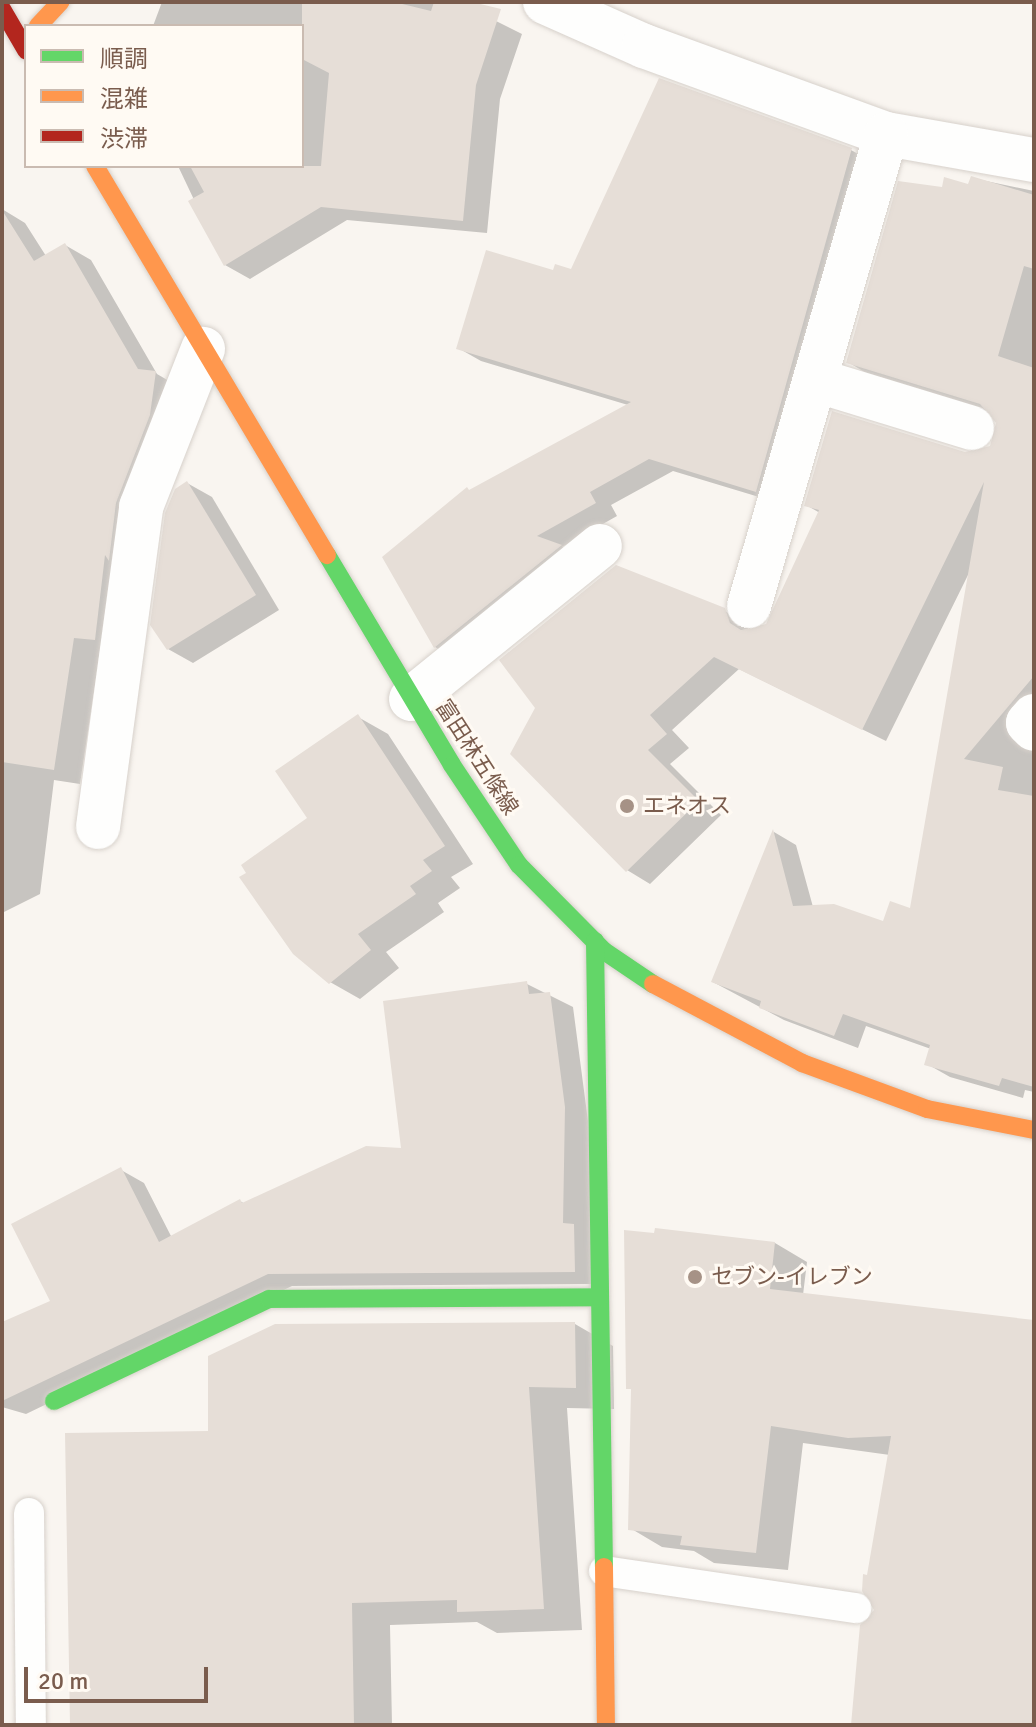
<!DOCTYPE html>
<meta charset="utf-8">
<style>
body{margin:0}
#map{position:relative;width:1036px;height:1727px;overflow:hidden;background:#f9f5f0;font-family:Signika,"Noto Sans JP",sans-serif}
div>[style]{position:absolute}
.shadow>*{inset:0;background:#0003}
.building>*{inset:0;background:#e6ded7}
.roads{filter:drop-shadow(0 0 2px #d7d1cb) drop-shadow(0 0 2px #d7d1cb)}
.lane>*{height:30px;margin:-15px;padding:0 15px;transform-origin:15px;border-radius:15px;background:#fefefd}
.street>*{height:44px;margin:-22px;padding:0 22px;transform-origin:22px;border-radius:22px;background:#fefefd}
.fast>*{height:18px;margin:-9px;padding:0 9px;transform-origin:9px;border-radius:9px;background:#63d668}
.slow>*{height:18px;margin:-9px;padding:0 9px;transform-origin:9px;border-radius:9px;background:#ff974d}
.jam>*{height:18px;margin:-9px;padding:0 9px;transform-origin:9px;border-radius:9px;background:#b3261e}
.dots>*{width:22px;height:22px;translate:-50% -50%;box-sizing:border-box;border:4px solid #fffaf3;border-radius:50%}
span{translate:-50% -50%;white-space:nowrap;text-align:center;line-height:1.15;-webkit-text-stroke:6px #fffaf3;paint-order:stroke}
.street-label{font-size:22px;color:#7a5c4d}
.poi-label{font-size:22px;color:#7a5c4d}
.left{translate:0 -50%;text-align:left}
.frame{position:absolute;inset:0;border:4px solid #7a5c4d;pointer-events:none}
.legend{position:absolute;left:24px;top:24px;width:280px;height:144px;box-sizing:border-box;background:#fffaf3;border:2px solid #cabbb1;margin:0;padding:10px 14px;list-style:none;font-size:24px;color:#7a5c4d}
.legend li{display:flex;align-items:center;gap:16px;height:40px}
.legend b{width:40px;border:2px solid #cabbb1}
.scale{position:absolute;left:24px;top:1667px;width:184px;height:36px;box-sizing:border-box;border:4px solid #7a5c4d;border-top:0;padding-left:10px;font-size:24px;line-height:28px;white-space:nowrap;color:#7a5c4d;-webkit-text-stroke:6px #fffaf3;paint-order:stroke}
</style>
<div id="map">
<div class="shadow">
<div style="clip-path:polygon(162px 2px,458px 2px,522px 34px,500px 99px,487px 233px,347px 220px,250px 279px,225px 265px,178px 166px,302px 166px,302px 26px,153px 26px)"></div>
<div style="clip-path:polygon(851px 150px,874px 163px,779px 503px,673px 471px,611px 505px,617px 516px,562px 547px,583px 559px,458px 660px,435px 647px,471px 492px,628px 405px,481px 361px,458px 348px,555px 273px,572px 271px)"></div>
<div style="clip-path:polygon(972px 178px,1034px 191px,1034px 719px,1027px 746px,1034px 753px,1034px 1092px,1025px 1090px,1023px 1098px,950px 1077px,927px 1064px,931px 1049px,866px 1026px,858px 1048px,784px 1020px,713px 982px,774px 832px,796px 845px,813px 907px,884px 924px,912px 911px,969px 573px,886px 741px,739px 669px,672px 730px,689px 748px,670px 764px,721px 815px,650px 884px,627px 870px,513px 753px,724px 610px,750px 630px,768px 625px,820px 513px,806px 505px,991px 447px,999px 423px,989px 412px,871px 376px,848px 362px,943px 189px,969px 187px)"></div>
<div style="clip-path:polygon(2px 209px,25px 223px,46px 256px,65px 245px,91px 260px,157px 374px,181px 388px,100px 651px,80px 784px,54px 780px,40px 894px,2px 913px)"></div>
<div style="clip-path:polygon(187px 483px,212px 497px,279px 610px,193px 663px,168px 649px)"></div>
<div style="clip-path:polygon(358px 717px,388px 734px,473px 864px,451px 877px,460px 888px,438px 903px,444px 912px,386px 952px,399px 968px,360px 999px,330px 982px,310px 818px)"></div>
<div style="clip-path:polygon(527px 984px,573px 1007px,588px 1121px,597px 1284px,292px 1286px,26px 1414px,2px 1407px,2px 1324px,53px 1302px,121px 1170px,144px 1183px,172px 1238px,240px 1201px,245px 1204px,403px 1150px)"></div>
<div style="clip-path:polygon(626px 1232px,775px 1243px,807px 1262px,803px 1295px,1034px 1322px,1034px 1725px,852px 1725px,876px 1612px,869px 1577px,890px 1455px,803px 1443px,788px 1570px,714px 1563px,694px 1551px,662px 1547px,630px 1528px,633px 1390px,628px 1388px)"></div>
<div style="clip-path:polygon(575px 1324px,613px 1346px,614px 1409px,567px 1408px,582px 1630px,497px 1633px,477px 1622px,390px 1625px,392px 1725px,72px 1725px,210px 1433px)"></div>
</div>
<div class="building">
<div style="clip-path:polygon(302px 2px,394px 2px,431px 11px,434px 2px,472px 2px,501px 9px,476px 85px,463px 221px,321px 207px,224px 266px,188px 201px,204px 192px,190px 166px,321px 166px,329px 73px,302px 59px)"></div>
<div style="clip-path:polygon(659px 78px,852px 148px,756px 492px,649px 459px,590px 492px,596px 503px,537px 536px,562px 545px,434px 648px,382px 557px,467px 487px,469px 490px,631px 402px,456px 349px,486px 250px,553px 270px,555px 264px,571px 269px)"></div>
<div style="clip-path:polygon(971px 176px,1034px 195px,1034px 269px,1024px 266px,998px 356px,1034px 368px,1034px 676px,964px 759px,1003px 767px,998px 790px,1034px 796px,1034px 1087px,1002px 1078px,999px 1086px,924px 1065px,930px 1045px,843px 1014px,834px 1036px,759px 1008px,761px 1001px,711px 982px,773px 829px,793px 906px,834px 904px,883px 921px,890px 901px,910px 908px,984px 482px,862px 730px,714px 657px,650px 715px,667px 734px,648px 750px,699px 801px,626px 872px,510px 754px,535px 708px,499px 660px,616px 565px,725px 608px,730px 623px,741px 630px,766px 624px,819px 510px,804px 506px,832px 411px,965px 452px,990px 446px,996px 423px,980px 404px,846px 363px,898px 181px,942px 187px,944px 177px,968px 184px)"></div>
<div style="clip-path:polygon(2px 210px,34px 261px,65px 243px,138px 369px,156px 371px,150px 415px,116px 503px,109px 561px,105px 555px,95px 640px,74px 638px,54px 770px,2px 762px)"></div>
<div style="clip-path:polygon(187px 481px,256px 595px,167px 650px,150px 625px,165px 513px,175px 489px)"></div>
<div style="clip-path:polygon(358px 714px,445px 846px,423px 860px,432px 871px,410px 886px,416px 894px,358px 934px,371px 950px,329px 984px,293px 954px,239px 877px,246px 873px,241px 865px,307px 818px,275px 771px)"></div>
<div style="clip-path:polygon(527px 981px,529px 994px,550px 992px,565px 1107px,563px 1223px,574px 1224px,575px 1272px,268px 1274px,2px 1401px,2px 1322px,50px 1301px,11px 1224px,121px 1167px,159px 1242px,240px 1199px,242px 1203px,366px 1146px,401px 1148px,383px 1001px)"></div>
<div style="clip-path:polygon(655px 1228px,775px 1242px,770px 1289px,1034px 1320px,1034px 1725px,851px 1725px,860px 1625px,874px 1610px,862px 1591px,863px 1574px,867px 1575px,891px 1436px,848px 1438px,771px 1426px,756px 1553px,680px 1545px,682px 1536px,628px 1530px,631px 1389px,626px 1389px,624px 1230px,654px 1233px)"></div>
<div style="clip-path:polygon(575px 1322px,576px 1388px,529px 1387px,544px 1609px,457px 1612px,457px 1600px,352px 1603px,354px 1725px,70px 1725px,65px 1433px,208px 1431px,208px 1356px,275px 1324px)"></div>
</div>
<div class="roads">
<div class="lane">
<div style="left:29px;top:1513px;width:212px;rotate:89.5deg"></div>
<div style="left:604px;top:1571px;width:255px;rotate:8.4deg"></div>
</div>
<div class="street">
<div style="left:545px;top:2px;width:108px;rotate:24deg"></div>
<div style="left:644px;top:46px;width:258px;rotate:20deg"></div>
<div style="left:886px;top:134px;width:150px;rotate:10deg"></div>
<div style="left:815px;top:380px;width:164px;rotate:17deg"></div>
<div style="left:749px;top:606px;width:491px;rotate:-73.8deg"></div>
<div style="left:411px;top:699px;width:243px;rotate:-39deg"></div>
<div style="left:1034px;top:716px;width:9px;rotate:131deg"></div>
<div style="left:1028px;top:723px;width:8px;rotate:45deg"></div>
<div style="left:98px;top:827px;width:323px;rotate:-82.3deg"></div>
<div style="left:141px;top:507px;width:170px;rotate:-68.6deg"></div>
</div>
<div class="fast">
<div style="left:327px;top:555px;width:244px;rotate:59.2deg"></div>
<div style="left:452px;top:765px;width:120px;rotate:56.2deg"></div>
<div style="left:519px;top:865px;width:121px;rotate:45.3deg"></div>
<div style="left:604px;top:951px;width:59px;rotate:34deg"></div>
<div style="left:595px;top:941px;width:626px;rotate:89.18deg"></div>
<div style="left:54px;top:1401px;width:238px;rotate:-25.4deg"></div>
<div style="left:269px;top:1299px;width:331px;rotate:-0.3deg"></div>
</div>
<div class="slow">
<div style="left:38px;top:26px;width:33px;rotate:-47deg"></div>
<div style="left:95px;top:166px;width:453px;rotate:59.2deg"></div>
<div style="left:653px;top:984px;width:169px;rotate:27.9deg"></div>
<div style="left:802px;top:1063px;width:133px;rotate:20.2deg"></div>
<div style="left:927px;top:1109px;width:109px;rotate:11.1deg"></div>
<div style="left:604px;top:1567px;width:158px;rotate:89.3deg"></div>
</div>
<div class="jam">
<div style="left:2px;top:9px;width:48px;rotate:59.7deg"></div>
</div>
</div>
<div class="dots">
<div style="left:627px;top:806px;background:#a69286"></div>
<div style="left:695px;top:1277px;background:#a69286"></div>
</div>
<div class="street-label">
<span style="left:477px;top:757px;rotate:57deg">富田林五條線</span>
</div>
<div class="poi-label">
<span class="left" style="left:643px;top:806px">エネオス</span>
<span class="left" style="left:711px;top:1277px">セブン-イレブン</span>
</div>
<div class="frame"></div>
<ul class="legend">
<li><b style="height:10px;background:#63d668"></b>順調</li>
<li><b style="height:10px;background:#ff974d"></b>混雑</li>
<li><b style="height:10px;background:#b3261e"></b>渋滞</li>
</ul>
<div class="scale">20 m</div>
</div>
